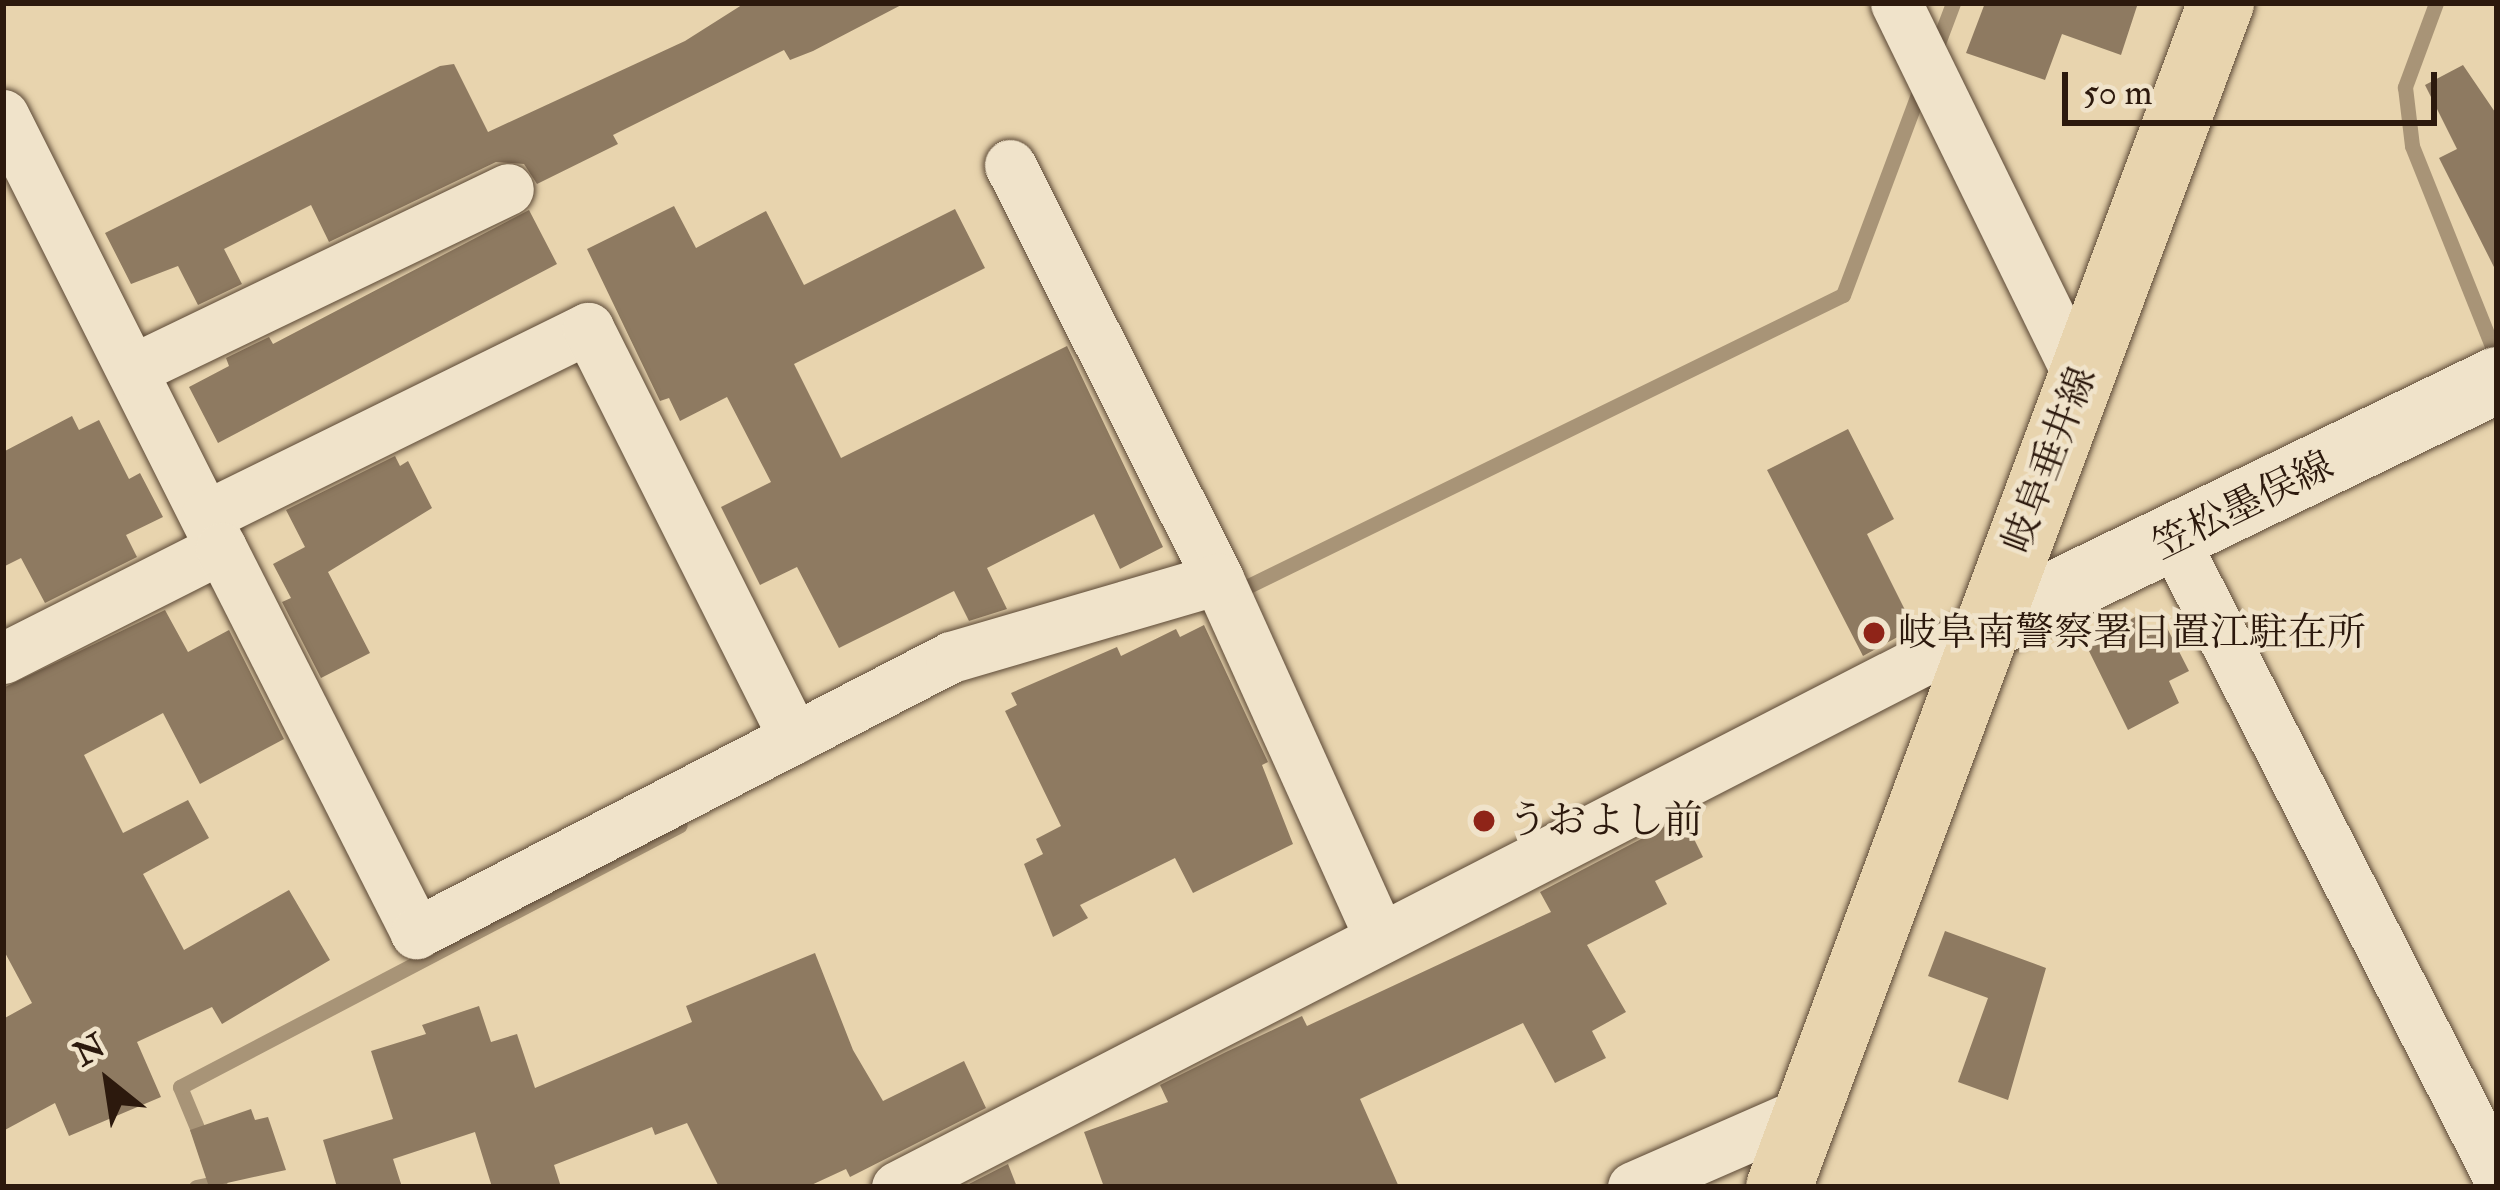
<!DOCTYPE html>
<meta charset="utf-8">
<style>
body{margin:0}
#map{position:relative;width:2500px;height:1190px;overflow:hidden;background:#e8d4ae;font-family:"IM FELL Double Pica","Noto Serif JP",serif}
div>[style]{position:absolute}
.stream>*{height:15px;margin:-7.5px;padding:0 7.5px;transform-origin:7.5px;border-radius:7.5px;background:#a89477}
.building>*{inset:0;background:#8e7a61}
.roads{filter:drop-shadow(0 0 3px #5b4835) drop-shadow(0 0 3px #5b4835)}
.street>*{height:51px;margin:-25.5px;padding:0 25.5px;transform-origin:25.5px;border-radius:25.5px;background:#f0e3ca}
.secondary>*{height:66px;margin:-33px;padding:0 33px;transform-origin:33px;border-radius:33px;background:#f0e3ca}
.primary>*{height:66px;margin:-33px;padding:0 33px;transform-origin:33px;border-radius:33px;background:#e8d4ae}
.dots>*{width:33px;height:33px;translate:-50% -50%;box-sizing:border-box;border:6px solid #f0e3ca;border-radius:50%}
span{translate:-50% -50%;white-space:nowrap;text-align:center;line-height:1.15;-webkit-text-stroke:9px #f0e3ca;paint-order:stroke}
.street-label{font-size:39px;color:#2c190d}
.poi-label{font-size:39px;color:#2c190d}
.left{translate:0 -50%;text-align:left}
.frame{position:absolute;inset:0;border:6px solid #2c190d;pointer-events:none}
.north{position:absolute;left:48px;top:1022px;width:120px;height:120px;-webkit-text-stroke:9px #f0e3ca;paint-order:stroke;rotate:330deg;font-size:33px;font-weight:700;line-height:48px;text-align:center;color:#2c190d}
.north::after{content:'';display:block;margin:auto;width:42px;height:54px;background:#2c190d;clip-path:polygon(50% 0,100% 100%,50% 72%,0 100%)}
.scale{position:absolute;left:2062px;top:72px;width:375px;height:54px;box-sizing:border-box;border:6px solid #2c190d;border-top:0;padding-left:15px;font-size:36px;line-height:42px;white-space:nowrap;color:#2c190d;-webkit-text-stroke:9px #f0e3ca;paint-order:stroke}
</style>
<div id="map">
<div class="stream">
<div style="left:2436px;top:3px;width:90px;rotate:110.3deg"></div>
<div style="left:2405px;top:87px;width:59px;rotate:83.2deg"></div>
<div style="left:2412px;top:146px;width:228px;rotate:68.2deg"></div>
<div style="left:1935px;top:51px;width:51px;rotate:-69.4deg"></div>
<div style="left:1232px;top:594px;width:680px;rotate:-26.08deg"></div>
<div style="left:1843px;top:295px;width:225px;rotate:-69.5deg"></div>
<div style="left:205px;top:1147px;width:65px;rotate:-112.6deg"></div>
<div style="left:180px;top:1087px;width:564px;rotate:-27.65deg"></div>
<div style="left:196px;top:1187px;width:24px;rotate:-12deg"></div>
<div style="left:219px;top:1182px;width:8px;rotate:-113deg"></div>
</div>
<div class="building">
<div style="clip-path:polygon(745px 3px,905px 3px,813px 51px,790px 60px,784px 50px,613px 135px,618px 144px,537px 184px,524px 164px,496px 162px,329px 242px,311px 205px,224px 249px,242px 284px,198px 305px,178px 266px,131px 284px,105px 233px,440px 66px,454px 64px,488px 132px,685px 41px)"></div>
<div style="clip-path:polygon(1985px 3px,2138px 3px,2121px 55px,2062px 34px,2045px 80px,1966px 53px)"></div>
<div style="clip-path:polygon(2463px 65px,2497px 115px,2497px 273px,2439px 158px,2457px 149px,2425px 85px)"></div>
<div style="clip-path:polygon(674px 206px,696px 248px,766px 211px,804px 285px,955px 209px,985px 268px,794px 364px,841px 458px,1067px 346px,1163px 547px,1120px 569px,1094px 514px,987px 568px,1007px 609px,969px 621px,954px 591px,839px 648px,797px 567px,760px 585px,721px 507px,771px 482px,727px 397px,680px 421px,669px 398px,660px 401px,587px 249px)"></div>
<div style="clip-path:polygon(529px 210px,557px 264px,218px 443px,189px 387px,229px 366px,226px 358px,269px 337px,273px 344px)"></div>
<div style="clip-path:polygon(72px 416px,79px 430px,99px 420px,129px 479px,140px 473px,163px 517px,126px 535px,137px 557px,45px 603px,21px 558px,3px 567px,3px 452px)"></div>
<div style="clip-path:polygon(1848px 429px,1894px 519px,1867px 534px,1914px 628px,1863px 656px,1767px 470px)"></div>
<div style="clip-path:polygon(395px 456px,400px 466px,408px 461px,432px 508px,328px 572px,370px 653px,321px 678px,282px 602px,291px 598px,273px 564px,305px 547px,286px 510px)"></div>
<div style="clip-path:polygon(165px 610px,188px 652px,229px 630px,284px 739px,200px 784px,163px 713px,84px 755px,123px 833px,188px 800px,209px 838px,143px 874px,184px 950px,289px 890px,330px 960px,222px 1024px,212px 1007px,137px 1042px,161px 1097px,69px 1136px,55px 1103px,3px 1131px,3px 1019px,32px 1003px,3px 949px,3px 688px)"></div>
<div style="clip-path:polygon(2137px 616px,2148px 636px,2166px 626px,2189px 671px,2169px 681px,2179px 703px,2128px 730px,2085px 643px)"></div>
<div style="clip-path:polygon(1204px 625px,1268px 762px,1262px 765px,1293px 844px,1193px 893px,1175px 858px,1080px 905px,1088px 918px,1053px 937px,1024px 864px,1043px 854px,1036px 839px,1061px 826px,1005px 711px,1017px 705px,1011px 693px,1117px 647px,1121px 656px,1176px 629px,1180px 637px)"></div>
<div style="clip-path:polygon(1683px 817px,1703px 857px,1655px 881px,1667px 904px,1587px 945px,1626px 1012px,1592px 1031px,1606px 1058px,1555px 1083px,1523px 1023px,1360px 1099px,1399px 1187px,1104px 1187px,1084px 1132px,1168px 1102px,1160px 1085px,1226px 1052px,1302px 1016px,1307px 1026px,1551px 912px,1540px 892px)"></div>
<div style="clip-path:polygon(1945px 931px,2046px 968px,2008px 1100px,1958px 1082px,1988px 998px,1928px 976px)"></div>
<div style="clip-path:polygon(815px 953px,853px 1050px,883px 1101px,964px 1061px,986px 1108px,850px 1177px,846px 1169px,807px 1187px,719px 1187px,687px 1123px,655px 1135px,652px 1127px,554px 1165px,561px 1187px,492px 1187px,475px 1132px,393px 1159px,402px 1187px,337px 1187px,323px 1140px,393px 1119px,371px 1051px,426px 1034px,422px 1025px,479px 1006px,491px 1042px,517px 1034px,535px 1088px,692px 1022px,686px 1006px)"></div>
<div style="clip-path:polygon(251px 1109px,255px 1120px,268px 1117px,286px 1170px,209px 1187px,190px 1130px)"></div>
<div style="clip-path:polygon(1008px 1164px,1017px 1187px,963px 1187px)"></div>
</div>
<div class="roads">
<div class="street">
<div style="left:1896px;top:3px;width:419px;rotate:63.9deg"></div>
<div style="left:3px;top:115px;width:485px;rotate:63.3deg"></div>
<div style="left:221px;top:548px;width:244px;rotate:153.2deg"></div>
<div style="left:1010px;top:165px;width:463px;rotate:63.3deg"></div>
<div style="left:1218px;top:579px;width:394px;rotate:65.7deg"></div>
<div style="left:132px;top:370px;width:417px;rotate:-25.7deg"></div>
<div style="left:206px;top:516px;width:426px;rotate:-26.2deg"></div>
<div style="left:588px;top:328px;width:459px;rotate:63.3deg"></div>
<div style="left:2174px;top:541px;width:711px;rotate:62.97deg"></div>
<div style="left:221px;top:548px;width:432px;rotate:63.1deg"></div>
<div style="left:416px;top:933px;width:602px;rotate:-27.29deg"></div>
<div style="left:951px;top:657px;width:278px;rotate:-16.3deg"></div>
<div style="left:897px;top:1187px;width:1225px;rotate:-27.19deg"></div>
<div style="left:1633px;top:1187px;width:188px;rotate:-23.6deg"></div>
</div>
<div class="secondary">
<div style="left:1987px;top:627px;width:567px;rotate:-25.84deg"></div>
</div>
<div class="primary">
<div style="left:1779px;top:1187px;width:1264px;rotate:-69.53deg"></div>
</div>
</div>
<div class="dots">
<div style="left:1874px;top:633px;background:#8f2418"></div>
<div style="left:1484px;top:821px;background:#8f2418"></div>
</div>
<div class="street-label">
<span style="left:2050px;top:460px;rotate:-69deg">岐阜垂井線</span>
<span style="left:2243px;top:506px;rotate:-26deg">笠松墨俣線</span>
</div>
<div class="poi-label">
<span class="left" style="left:1898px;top:633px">岐阜南警察署日置江駐在所</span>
<span class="left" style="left:1508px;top:821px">うおよし前</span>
</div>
<div class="frame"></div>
<div class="north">N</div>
<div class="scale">50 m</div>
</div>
